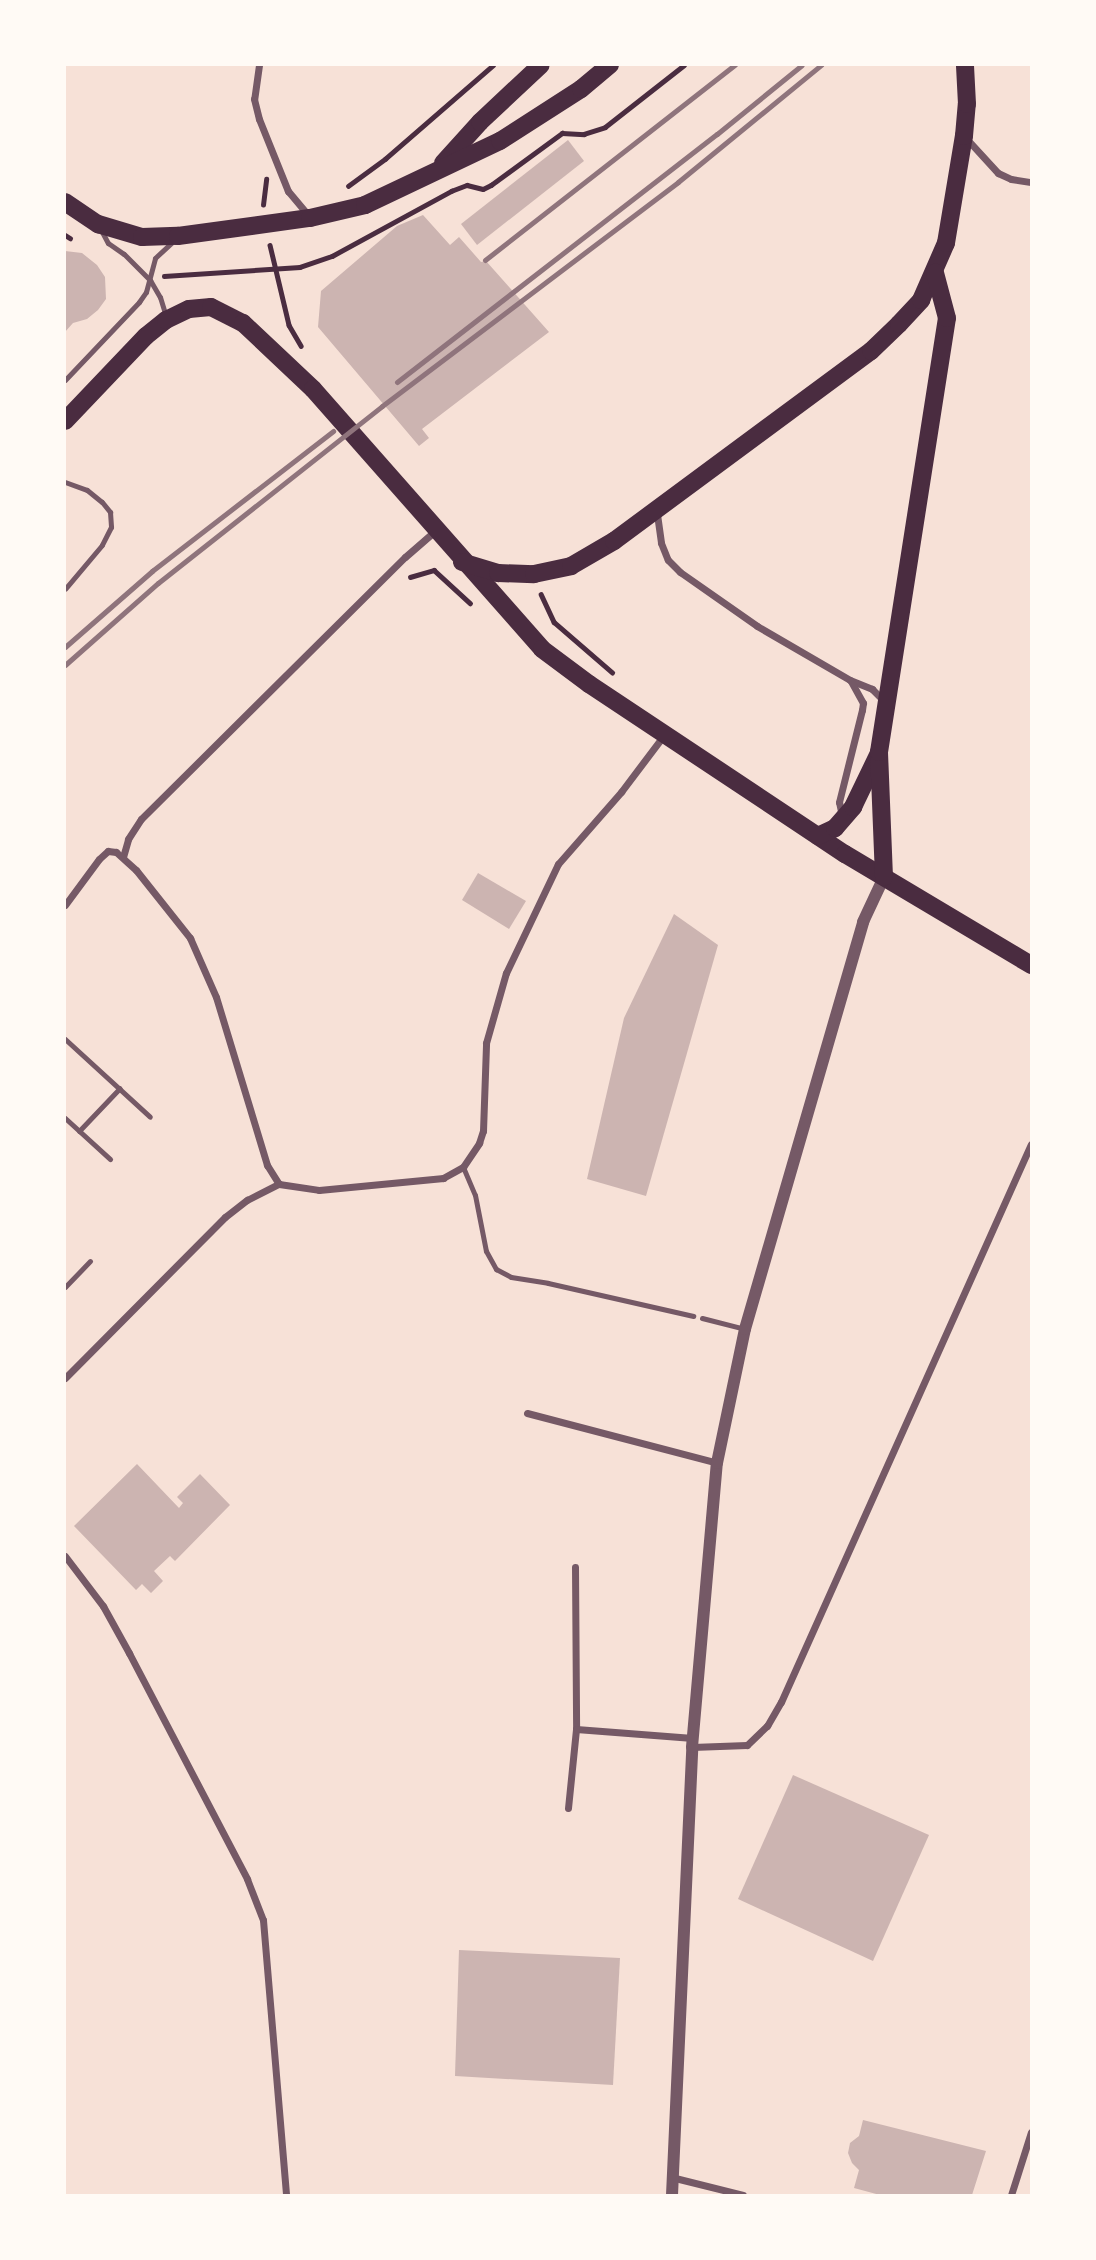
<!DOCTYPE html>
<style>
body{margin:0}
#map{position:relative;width:1096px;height:2260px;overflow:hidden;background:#f7e1d7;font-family:"Asap Condensed",sans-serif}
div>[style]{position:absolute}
.building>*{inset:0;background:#ccb4b1}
.path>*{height:4.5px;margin:-2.25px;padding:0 2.25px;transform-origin:2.25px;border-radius:2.25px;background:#4a2c40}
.service>*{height:5px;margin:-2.5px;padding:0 2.5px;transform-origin:2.5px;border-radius:2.5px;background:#755966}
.minor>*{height:7px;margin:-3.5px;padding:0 3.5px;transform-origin:3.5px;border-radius:3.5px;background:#755966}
.tertiary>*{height:12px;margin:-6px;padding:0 6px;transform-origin:6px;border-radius:6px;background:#755966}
.primary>*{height:18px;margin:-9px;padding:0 9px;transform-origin:9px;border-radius:9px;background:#4a2c40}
.rail>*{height:5px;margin:-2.5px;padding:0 2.5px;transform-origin:2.5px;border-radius:2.5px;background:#8f747c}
span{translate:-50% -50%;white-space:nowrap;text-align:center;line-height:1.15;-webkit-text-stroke:6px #fffaf5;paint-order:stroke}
.frame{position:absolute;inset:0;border:66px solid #fffaf5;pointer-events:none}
</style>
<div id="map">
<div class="building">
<div style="clip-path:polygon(568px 140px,584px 161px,477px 245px,461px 224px)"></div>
<div style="clip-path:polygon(423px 215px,450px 245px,459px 237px,481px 262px,486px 261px,549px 332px,422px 429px,429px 438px,419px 446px,318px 327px,321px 291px,397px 226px)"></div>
<div style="clip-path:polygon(65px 251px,82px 253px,97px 265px,105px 277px,106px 299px,98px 310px,87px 319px,73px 323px,65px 332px)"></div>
<div style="clip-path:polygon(478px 873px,526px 901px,509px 929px,462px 900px)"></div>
<div style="clip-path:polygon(674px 914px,718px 945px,646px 1196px,587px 1179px,624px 1018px)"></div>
<div style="clip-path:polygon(137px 1464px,179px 1508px,183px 1503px,177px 1497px,200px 1474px,230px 1505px,175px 1561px,170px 1556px,154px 1571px,163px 1581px,151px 1593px,142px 1584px,136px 1590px,74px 1526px)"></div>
<div style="clip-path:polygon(793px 1775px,929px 1835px,873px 1961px,738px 1899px)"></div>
<div style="clip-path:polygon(459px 1950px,620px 1958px,613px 2085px,455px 2076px)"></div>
<div style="clip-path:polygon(863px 2120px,986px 2151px,972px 2195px,880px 2195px,854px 2188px,859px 2170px,852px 2163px,848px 2153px,850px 2143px,859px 2136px)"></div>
</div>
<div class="path">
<div style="left:348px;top:186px;width:46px;rotate:-36.1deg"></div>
<div style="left:385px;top:159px;width:143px;rotate:-41deg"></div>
<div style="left:263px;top:205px;width:26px;rotate:-83deg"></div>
<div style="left:65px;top:235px;width:6px;rotate:31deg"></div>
<div style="left:270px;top:245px;width:82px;rotate:76.6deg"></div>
<div style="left:289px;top:325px;width:24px;rotate:60deg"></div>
<div style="left:164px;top:276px;width:136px;rotate:-3.8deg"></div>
<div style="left:300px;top:267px;width:34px;rotate:-19deg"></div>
<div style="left:332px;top:256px;width:136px;rotate:-28.6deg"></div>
<div style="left:451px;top:191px;width:17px;rotate:-21deg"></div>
<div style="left:467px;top:185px;width:16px;rotate:14deg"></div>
<div style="left:483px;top:189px;width:9px;rotate:-27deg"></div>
<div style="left:491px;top:185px;width:88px;rotate:-36.2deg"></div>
<div style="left:562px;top:133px;width:22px;rotate:3deg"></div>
<div style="left:584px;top:134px;width:22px;rotate:-18deg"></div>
<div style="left:605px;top:127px;width:100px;rotate:-38.1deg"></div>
<div style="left:410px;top:577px;width:25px;rotate:-16deg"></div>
<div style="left:434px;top:570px;width:49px;rotate:42.5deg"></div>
<div style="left:541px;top:594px;width:31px;rotate:65deg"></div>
<div style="left:554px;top:622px;width:77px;rotate:40.8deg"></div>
</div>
<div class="service">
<div style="left:101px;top:230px;width:15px;rotate:62deg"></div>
<div style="left:108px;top:243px;width:19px;rotate:35deg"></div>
<div style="left:124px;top:254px;width:37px;rotate:45deg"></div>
<div style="left:150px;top:280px;width:20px;rotate:60deg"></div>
<div style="left:160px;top:297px;width:21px;rotate:73deg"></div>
<div style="left:65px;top:380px;width:108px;rotate:-46.5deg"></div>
<div style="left:139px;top:302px;width:12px;rotate:-55deg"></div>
<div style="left:146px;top:292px;width:35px;rotate:-75deg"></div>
<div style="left:155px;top:258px;width:23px;rotate:-43deg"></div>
<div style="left:65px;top:482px;width:23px;rotate:20deg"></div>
<div style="left:87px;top:490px;width:19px;rotate:39deg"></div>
<div style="left:102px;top:502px;width:13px;rotate:51deg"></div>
<div style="left:110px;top:512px;width:15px;rotate:86deg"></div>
<div style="left:111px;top:527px;width:20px;rotate:117deg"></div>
<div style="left:102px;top:545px;width:57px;rotate:130.1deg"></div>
<div style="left:65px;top:1039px;width:115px;rotate:42.5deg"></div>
<div style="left:65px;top:1118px;width:61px;rotate:42.3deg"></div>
<div style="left:79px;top:1131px;width:59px;rotate:-46.4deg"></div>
<div style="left:463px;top:1167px;width:30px;rotate:67deg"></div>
<div style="left:475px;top:1195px;width:57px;rotate:78.9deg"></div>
<div style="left:486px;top:1251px;width:21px;rotate:61deg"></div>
<div style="left:496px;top:1269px;width:17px;rotate:28deg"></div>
<div style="left:511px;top:1277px;width:37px;rotate:9deg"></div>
<div style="left:548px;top:1283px;width:149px;rotate:12.8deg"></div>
<div style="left:65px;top:1287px;width:36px;rotate:-46deg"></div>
<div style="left:702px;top:1318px;width:44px;rotate:14.3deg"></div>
</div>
<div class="minor">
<div style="left:259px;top:65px;width:34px;rotate:98deg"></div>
<div style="left:254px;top:99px;width:21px;rotate:76deg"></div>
<div style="left:259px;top:119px;width:78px;rotate:68.1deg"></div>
<div style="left:288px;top:191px;width:31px;rotate:50deg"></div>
<div style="left:965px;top:137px;width:49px;rotate:47.5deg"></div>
<div style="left:998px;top:173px;width:14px;rotate:25deg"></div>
<div style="left:1011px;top:179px;width:20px;rotate:9deg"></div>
<div style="left:657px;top:514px;width:29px;rotate:82deg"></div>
<div style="left:661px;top:543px;width:18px;rotate:68deg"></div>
<div style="left:668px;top:560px;width:17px;rotate:45deg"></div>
<div style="left:680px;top:572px;width:94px;rotate:35deg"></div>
<div style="left:757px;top:626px;width:108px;rotate:30.1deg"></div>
<div style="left:850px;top:680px;width:24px;rotate:22deg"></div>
<div style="left:872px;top:689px;width:16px;rotate:45deg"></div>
<div style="left:842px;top:816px;width:14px;rotate:-102deg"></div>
<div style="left:839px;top:802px;width:95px;rotate:-76deg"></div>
<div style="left:862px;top:710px;width:7px;rotate:-82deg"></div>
<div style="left:863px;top:703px;width:25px;rotate:-119deg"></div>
<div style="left:123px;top:857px;width:19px;rotate:-74deg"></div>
<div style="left:128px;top:839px;width:24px;rotate:-57deg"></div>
<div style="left:141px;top:819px;width:372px;rotate:-44.8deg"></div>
<div style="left:405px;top:557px;width:40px;rotate:-41deg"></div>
<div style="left:65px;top:905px;width:57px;rotate:-53.5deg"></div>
<div style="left:99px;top:859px;width:12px;rotate:-42deg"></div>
<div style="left:108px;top:851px;width:8px;rotate:7deg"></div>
<div style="left:116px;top:852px;width:27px;rotate:42deg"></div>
<div style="left:136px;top:870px;width:87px;rotate:51.5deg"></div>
<div style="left:190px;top:938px;width:64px;rotate:66.2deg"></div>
<div style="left:216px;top:997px;width:176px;rotate:73.1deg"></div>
<div style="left:267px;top:1165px;width:22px;rotate:58deg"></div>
<div style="left:279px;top:1184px;width:40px;rotate:8.5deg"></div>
<div style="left:319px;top:1190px;width:125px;rotate:-5.5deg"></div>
<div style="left:443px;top:1178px;width:23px;rotate:-29deg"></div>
<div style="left:463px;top:1167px;width:29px;rotate:-56deg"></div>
<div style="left:479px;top:1143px;width:13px;rotate:-72deg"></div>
<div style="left:483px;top:1131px;width:88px;rotate:-88deg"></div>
<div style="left:486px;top:1043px;width:73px;rotate:-74.1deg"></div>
<div style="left:506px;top:973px;width:121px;rotate:-64.5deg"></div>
<div style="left:558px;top:864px;width:96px;rotate:-48.8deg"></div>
<div style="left:621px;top:792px;width:71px;rotate:-53deg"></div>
<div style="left:65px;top:1378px;width:227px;rotate:-45.2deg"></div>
<div style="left:225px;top:1217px;width:28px;rotate:-38deg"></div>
<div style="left:247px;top:1200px;width:36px;rotate:-27deg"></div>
<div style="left:527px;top:1413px;width:196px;rotate:14.7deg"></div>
<div style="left:65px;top:1556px;width:63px;rotate:52.8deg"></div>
<div style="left:103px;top:1606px;width:54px;rotate:61deg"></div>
<div style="left:129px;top:1653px;width:255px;rotate:62.4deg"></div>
<div style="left:247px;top:1879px;width:44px;rotate:68.7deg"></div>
<div style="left:263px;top:1920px;width:276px;rotate:85.2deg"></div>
<div style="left:575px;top:1567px;width:162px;rotate:89.6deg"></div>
<div style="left:576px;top:1729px;width:117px;rotate:4.4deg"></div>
<div style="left:692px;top:1747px;width:55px;rotate:-2.1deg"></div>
<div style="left:747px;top:1745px;width:28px;rotate:-44deg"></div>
<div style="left:767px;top:1726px;width:28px;rotate:-60deg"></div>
<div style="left:781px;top:1702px;width:611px;rotate:-65.87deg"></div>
<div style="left:568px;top:1808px;width:79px;rotate:-84.2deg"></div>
<div style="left:671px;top:2177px;width:74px;rotate:14deg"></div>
<div style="left:1011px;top:2195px;width:66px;rotate:-72.4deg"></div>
</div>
<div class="tertiary">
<div style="left:672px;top:2195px;width:448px;rotate:-87.4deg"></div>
<div style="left:692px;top:1747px;width:285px;rotate:-85deg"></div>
<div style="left:717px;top:1463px;width:137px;rotate:-78.2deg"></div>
<div style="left:745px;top:1329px;width:424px;rotate:-73.8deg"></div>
<div style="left:863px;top:922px;width:50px;rotate:-65deg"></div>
</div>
<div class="primary">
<div style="left:443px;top:163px;width:55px;rotate:-47.9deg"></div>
<div style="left:480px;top:122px;width:83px;rotate:-43.1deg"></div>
<div style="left:65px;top:202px;width:40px;rotate:34deg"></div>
<div style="left:98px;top:224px;width:46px;rotate:16.5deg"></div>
<div style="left:142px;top:237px;width:36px;rotate:-2deg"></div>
<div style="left:178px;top:236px;width:133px;rotate:-7.8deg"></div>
<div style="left:310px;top:218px;width:57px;rotate:-13.3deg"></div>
<div style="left:365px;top:205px;width:149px;rotate:-25.4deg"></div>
<div style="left:500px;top:141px;width:96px;rotate:-32.7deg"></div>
<div style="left:581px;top:89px;width:38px;rotate:-40deg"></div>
<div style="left:65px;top:421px;width:117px;rotate:-46.4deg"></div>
<div style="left:146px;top:336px;width:26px;rotate:-39deg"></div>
<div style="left:166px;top:320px;width:25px;rotate:-26deg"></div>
<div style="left:189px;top:309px;width:22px;rotate:-5deg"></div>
<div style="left:211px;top:307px;width:36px;rotate:27deg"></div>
<div style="left:243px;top:323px;width:96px;rotate:43.3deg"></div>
<div style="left:313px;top:389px;width:346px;rotate:48.6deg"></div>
<div style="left:542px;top:649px;width:59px;rotate:36.7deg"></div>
<div style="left:589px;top:684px;width:307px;rotate:33.6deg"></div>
<div style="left:845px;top:854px;width:217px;rotate:30.8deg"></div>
<div style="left:462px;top:562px;width:38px;rotate:17deg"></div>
<div style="left:498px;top:573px;width:36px;rotate:2deg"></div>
<div style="left:534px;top:574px;width:38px;rotate:-12deg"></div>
<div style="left:571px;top:566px;width:50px;rotate:-30.2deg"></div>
<div style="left:614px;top:541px;width:320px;rotate:-36.5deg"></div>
<div style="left:871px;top:351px;width:39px;rotate:-44deg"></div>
<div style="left:899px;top:324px;width:33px;rotate:-47deg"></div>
<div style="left:921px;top:300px;width:62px;rotate:-66.3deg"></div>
<div style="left:946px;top:243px;width:109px;rotate:-80.5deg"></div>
<div style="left:964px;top:136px;width:32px;rotate:-85deg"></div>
<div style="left:967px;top:104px;width:39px;rotate:-93deg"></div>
<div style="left:818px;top:836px;width:19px;rotate:-25deg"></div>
<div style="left:835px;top:828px;width:28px;rotate:-49deg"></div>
<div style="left:853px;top:807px;width:58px;rotate:-64.3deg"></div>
<div style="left:884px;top:877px;width:125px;rotate:-92.3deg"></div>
<div style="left:879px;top:752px;width:439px;rotate:-81.1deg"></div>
<div style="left:947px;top:318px;width:47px;rotate:-104.9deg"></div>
</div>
<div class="rail">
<div style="left:485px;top:260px;width:317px;rotate:-38deg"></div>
<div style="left:397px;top:382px;width:405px;rotate:-37.8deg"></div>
<div style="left:717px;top:134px;width:109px;rotate:-39.1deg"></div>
<div style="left:65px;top:647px;width:116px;rotate:-41.1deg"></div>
<div style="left:152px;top:571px;width:229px;rotate:-37.7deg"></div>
<div style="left:65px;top:665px;width:124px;rotate:-41.4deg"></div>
<div style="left:158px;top:583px;width:285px;rotate:-38.3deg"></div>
<div style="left:382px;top:406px;width:371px;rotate:-37.1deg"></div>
<div style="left:678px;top:182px;width:185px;rotate:-39.3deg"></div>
</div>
<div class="frame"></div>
</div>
